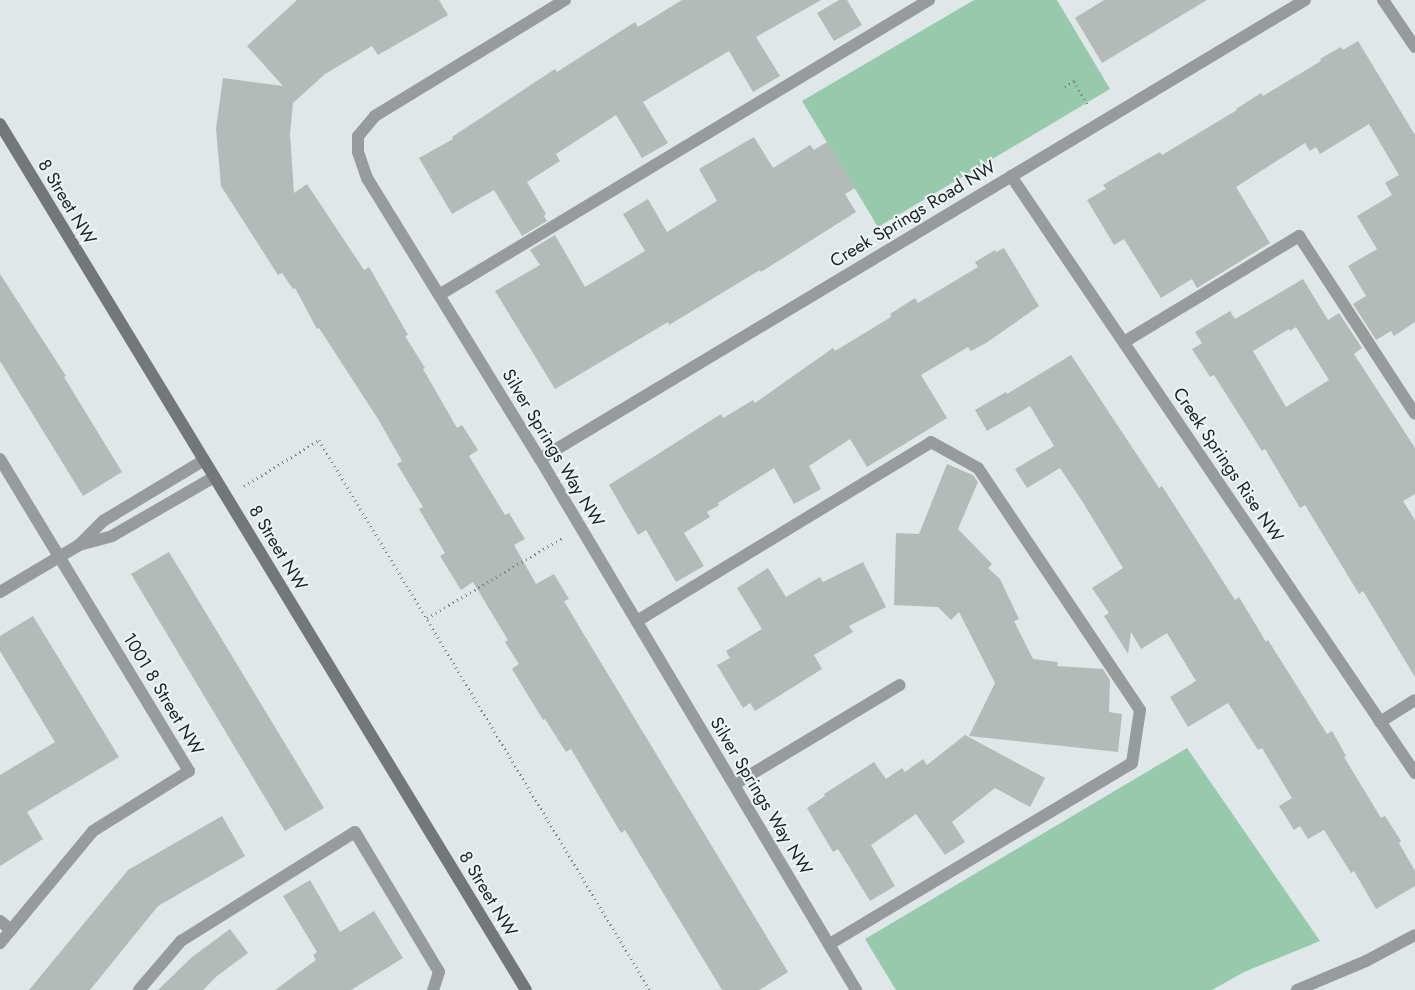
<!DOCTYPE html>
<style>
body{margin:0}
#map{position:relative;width:1415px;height:990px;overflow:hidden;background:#e0e7e8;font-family:Jost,sans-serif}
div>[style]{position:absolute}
.green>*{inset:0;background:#97c9ac}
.building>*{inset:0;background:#b3bab8}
.path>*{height:3px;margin-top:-1.5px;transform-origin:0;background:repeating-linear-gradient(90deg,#7d8283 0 1px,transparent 0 5px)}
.lane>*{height:12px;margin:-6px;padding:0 6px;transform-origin:6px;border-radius:6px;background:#989b9c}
.street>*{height:12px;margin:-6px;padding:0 6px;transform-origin:6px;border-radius:6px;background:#989b9c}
.secondary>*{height:12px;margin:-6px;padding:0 6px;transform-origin:6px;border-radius:6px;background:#737778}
span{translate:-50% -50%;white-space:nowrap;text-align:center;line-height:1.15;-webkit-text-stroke:4px #edf5f5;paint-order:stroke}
.street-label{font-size:18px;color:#1f2222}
</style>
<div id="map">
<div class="green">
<div style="clip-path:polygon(974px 0,1057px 0,1110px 89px,878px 227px,802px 101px)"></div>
<div style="clip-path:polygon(1187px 748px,1320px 941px,1244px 972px,1212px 990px,896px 990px,865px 939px)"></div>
</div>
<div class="building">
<div style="clip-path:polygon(297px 0,439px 0,448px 15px,378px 55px,372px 46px,325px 74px,293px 103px,290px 134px,294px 193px,307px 184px,364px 270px,369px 267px,408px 335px,405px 336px,425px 368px,423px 369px,457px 428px,462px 425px,478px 450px,469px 456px,505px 515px,509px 513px,525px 539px,514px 545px,536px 584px,554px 574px,569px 599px,564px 601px,583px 633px,788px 972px,759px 990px,722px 990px,625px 830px,621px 833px,571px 749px,566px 752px,545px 719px,543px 720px,512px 669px,519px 664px,505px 642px,508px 640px,473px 582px,461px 590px,440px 556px,445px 553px,419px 509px,423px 507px,397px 464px,402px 461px,378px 419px,319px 328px,317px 329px,295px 288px,293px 289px,282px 273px,278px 275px,221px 186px,216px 129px,223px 78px,283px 86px,247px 46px)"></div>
<div style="clip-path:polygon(682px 0,821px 0,756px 37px,780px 76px,753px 92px,729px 51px,643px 102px,668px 143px,642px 158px,616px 115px,556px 154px,560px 161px,527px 182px,546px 214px,544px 216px,547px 221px,522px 236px,494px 190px,452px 214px,419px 158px,453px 139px,452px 137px,555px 69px,557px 72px,635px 22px,638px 27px)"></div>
<div style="clip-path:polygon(839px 0,847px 0,862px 25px,834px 41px,817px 13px)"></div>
<div style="clip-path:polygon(1104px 0,1207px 0,1102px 63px,1075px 18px)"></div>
<div style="clip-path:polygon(1358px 41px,1415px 135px,1415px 322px,1394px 336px,1391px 331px,1376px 340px,1353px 304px,1366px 296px,1348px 266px,1377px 249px,1357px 216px,1392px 195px,1385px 183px,1399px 175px,1369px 124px,1320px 154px,1316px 147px,1310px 151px,1305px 143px,1236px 187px,1270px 243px,1197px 288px,1192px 279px,1161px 298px,1124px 239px,1114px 245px,1087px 200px,1106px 189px,1103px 185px,1142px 162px,1160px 152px,1162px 155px,1237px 110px,1236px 109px,1261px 93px,1263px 96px,1321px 61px,1320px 59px,1341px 47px,1343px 50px)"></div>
<div style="clip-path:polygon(754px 137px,773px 168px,810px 145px,814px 150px,827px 142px,855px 188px,845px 194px,856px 212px,761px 272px,760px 270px,669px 325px,668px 322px,555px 389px,495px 291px,540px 265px,530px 250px,555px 235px,585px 287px,645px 251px,623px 214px,648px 199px,667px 232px,717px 201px,699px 169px)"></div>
<div style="clip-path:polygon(1004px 248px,1039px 306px,986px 343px,971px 351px,968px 347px,921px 375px,947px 418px,867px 467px,850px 439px,809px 466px,821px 489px,794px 504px,774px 468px,718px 503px,719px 505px,707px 512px,710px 517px,684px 533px,704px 566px,676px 582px,646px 530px,638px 535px,609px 485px,721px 414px,723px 418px,753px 400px,755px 403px,833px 348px,835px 351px,891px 317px,890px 314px,915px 298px,918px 303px,978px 267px,975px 262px,995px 250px,996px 252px)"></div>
<div style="clip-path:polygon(0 274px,66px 376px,64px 377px,122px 472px,83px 496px,0 361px)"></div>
<div style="clip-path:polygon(evenodd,1303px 279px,1328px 320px,1339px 313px,1362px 348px,1354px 354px,1415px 448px,1415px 494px,1403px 501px,1415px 520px,1415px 677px,1363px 591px,1359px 594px,1305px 505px,1300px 508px,1265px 449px,1262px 451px,1214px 375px,1210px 377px,1192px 349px,1202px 343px,1195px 332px,1230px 311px,1235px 319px,1303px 279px,1296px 327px,1329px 380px,1286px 407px,1253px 351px,1289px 329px,1290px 331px,1296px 327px)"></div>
<div style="clip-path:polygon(1071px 355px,1159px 488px,1162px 486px,1235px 600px,1239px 597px,1266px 642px,1268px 640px,1327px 734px,1332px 731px,1346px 756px,1344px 757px,1381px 818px,1385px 816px,1401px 841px,1399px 843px,1415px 871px,1415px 886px,1376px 909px,1354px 871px,1351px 873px,1324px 830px,1308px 839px,1300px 826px,1294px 830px,1279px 806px,1292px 798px,1262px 748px,1258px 750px,1228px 703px,1188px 727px,1170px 697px,1196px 681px,1167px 633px,1141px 649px,1131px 632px,1128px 654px,1104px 616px,1109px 613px,1092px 588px,1123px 568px,1082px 501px,1060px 468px,1027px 488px,1015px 469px,1054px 446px,1030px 406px,987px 431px,975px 410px,1006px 392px,1007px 394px)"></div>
<div style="clip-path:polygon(947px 464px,973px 475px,978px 482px,958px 529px,992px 564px,988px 568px,1000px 579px,1019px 619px,1014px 621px,1033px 659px,1058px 662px,1057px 666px,1103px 669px,1110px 680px,1109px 712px,1122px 714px,1118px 752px,969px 736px,995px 683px,959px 612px,951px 620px,938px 607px,894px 605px,896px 533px,919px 534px)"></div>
<div style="clip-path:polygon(169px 552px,324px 808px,285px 831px,131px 574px)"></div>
<div style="clip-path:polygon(863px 562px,886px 607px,849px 626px,853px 632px,814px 655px,822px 669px,755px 711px,750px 703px,743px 708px,717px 665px,730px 658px,726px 651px,762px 629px,737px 588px,768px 568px,786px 597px,820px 577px,823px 582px)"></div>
<div style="clip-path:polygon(33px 616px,119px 757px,27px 812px,43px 839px,0 866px,0 775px,55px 742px,0 651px,0 636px)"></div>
<div style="clip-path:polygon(965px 735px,1045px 778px,1030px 807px,995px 788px,952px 822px,965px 842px,945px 855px,916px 814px,871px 845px,895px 886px,870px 901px,838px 849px,833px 852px,807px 808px,825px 796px,824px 794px,874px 762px,886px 779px,902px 768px,905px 772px,923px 759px,927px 765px)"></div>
<div style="clip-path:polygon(222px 816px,245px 856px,158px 906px,90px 990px,29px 990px,128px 870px)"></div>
<div style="clip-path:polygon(310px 880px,340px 932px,374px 911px,403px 958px,351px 990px,275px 990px,316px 960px,313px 955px,317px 952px,283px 896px)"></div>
<div style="clip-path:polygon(230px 929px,248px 953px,217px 976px,203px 990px,158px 990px,192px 957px)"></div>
</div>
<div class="path">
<div style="left:1065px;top:87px;width:11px;rotate:-34deg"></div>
<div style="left:1074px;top:81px;width:30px;rotate:60deg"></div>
<div style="left:244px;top:486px;width:88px;rotate:-31.5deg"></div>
<div style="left:319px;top:440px;width:642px;rotate:58.96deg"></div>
<div style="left:427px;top:618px;width:159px;rotate:-30.6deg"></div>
</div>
<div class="lane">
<div style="left:439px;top:295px;width:572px;rotate:-31.05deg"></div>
<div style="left:1124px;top:342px;width:205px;rotate:-31.2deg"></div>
<div style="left:1299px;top:236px;width:212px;rotate:56.9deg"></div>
<div style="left:637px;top:621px;width:344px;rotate:-31.3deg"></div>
<div style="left:931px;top:442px;width:54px;rotate:29deg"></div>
<div style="left:978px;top:468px;width:291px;rotate:56.2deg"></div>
<div style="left:1140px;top:710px;width:54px;rotate:98.6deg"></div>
<div style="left:1132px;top:763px;width:353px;rotate:149.1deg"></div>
<div style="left:1380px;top:722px;width:41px;rotate:-32.2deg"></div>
<div style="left:139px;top:990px;width:65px;rotate:-49.4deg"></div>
<div style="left:181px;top:941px;width:205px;rotate:-32.1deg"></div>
<div style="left:355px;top:832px;width:163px;rotate:59deg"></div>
<div style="left:439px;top:972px;width:19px;rotate:108deg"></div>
</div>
<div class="street">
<div style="left:565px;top:0;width:223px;rotate:148.6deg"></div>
<div style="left:375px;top:116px;width:26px;rotate:130deg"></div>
<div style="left:358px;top:136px;width:16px;rotate:90deg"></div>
<div style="left:358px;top:152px;width:28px;rotate:71deg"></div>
<div style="left:367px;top:178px;width:330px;rotate:58.4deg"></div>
<div style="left:540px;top:459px;width:618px;rotate:59.24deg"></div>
<div style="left:1383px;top:0;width:57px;rotate:55.8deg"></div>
<div style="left:1011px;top:176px;width:721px;rotate:55.91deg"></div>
<div style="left:0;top:459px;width:365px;rotate:58.8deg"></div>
<div style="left:189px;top:771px;width:113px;rotate:148deg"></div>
<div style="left:93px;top:831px;width:146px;rotate:129.7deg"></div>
<div style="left:540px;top:459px;width:892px;rotate:-30.96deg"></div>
<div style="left:79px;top:545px;width:34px;rotate:-15deg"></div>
<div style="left:112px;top:536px;width:118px;rotate:-30deg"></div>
<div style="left:0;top:592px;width:92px;rotate:-30.7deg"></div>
<div style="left:79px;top:545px;width:34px;rotate:-45deg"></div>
<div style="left:103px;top:521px;width:118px;rotate:-31.1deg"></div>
<div style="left:735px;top:784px;width:192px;rotate:-31deg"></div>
<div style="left:0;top:921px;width:14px;rotate:39deg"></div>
<div style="left:1297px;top:990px;width:75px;rotate:-22.8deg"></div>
<div style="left:1366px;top:961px;width:55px;rotate:-28deg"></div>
</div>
<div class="secondary">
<div style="left:0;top:124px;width:1013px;rotate:58.73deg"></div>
</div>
<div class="street-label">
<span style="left:67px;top:202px;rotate:59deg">8 Street NW</span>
<span style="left:913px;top:214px;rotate:-31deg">Creek Springs Road NW</span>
<span style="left:553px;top:448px;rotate:59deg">Silver Springs Way NW</span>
<span style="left:1228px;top:465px;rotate:56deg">Creek Springs Rise NW</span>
<span style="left:278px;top:548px;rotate:59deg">8 Street NW</span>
<span style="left:163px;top:694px;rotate:59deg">1001 8 Street NW</span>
<span style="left:761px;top:796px;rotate:59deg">Silver Springs Way NW</span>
<span style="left:488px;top:894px;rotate:59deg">8 Street NW</span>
</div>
</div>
